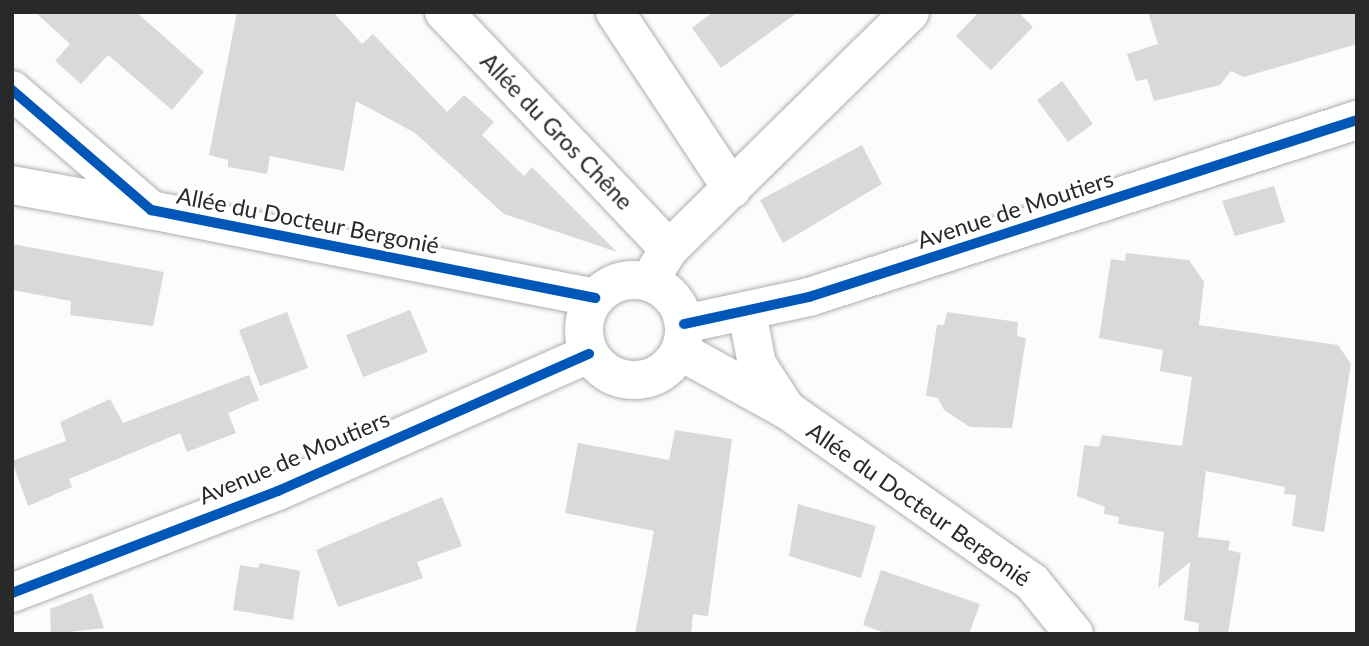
<!DOCTYPE html>
<meta charset="utf-8">
<style>
body{margin:0}
#map{position:relative;width:1369px;height:646px;overflow:hidden;background:#fafcfd;font-family:Lato,sans-serif}
div>[style]{position:absolute}
.building>*{inset:0;background:#d9d9d9}
.roads{filter:drop-shadow(0 0 2px #aeafb0) drop-shadow(0 0 2px #aeafb0)}
.street>*{height:38px;margin:-19px;padding:0 19px;transform-origin:19px;border-radius:19px;background:#feffff}
.street>.ring{margin:-19px;padding:0;box-sizing:content-box;background:none;border:38px solid #feffff;border-radius:50%}
.cycleway>*{height:10px;margin:-5px;padding:0 5px;transform-origin:5px;border-radius:5px;background:#0057b8}
span{translate:-50% -50%;white-space:nowrap;text-align:center;line-height:1.15;-webkit-text-stroke:6px #fff;paint-order:stroke}
.street-label{font-size:23px;color:#27292a}
.frame{position:absolute;inset:0;border:14px solid #27292a;pointer-events:none}
</style>
<div id="map">
<div class="building">
<div style="clip-path:polygon(35px 12px,136px 12px,204px 72px,172px 110px,108px 55px,81px 84px,55px 61px,70px 44px)"></div>
<div style="clip-path:polygon(237px 12px,333px 12px,362px 44px,373px 34px,447px 112px,464px 95px,494px 122px,482px 135px,524px 176px,532px 167px,617px 252px,504px 214px,415px 133px,356px 101px,344px 171px,270px 156px,267px 174px,228px 167px,228px 160px,209px 155px)"></div>
<div style="clip-path:polygon(713px 12px,798px 12px,721px 68px,692px 28px)"></div>
<div style="clip-path:polygon(979px 12px,1018px 12px,1033px 27px,991px 70px,956px 36px)"></div>
<div style="clip-path:polygon(1148px 12px,1357px 12px,1357px 44px,1244px 77px,1231px 71px,1220px 85px,1154px 101px,1147px 79px,1136px 81px,1127px 54px,1158px 44px)"></div>
<div style="clip-path:polygon(1062px 81px,1093px 124px,1068px 142px,1037px 100px)"></div>
<div style="clip-path:polygon(862px 145px,882px 184px,783px 243px,760px 200px)"></div>
<div style="clip-path:polygon(1274px 186px,1285px 222px,1235px 236px,1222px 201px)"></div>
<div style="clip-path:polygon(12px 244px,164px 272px,153px 326px,70px 315px,71px 301px,12px 290px)"></div>
<div style="clip-path:polygon(1126px 253px,1189px 260px,1204px 282px,1199px 325px,1338px 345px,1351px 364px,1324px 532px,1292px 526px,1296px 495px,1284px 494px,1285px 487px,1206px 471px,1198px 537px,1230px 541px,1228px 550px,1241px 553px,1228px 634px,1198px 634px,1199px 623px,1184px 620px,1190px 562px,1158px 588px,1164px 532px,1118px 524px,1119px 517px,1104px 514px,1105px 507px,1077px 496px,1084px 445px,1099px 447px,1102px 435px,1182px 446px,1192px 377px,1160px 371px,1163px 350px,1099px 338px,1111px 259px,1125px 261px)"></div>
<div style="clip-path:polygon(410px 310px,428px 352px,363px 377px,346px 335px)"></div>
<div style="clip-path:polygon(287px 312px,308px 368px,260px 386px,239px 330px)"></div>
<div style="clip-path:polygon(947px 312px,1018px 322px,1017px 336px,1026px 338px,1012px 428px,970px 427px,944px 410px,938px 398px,926px 396px,937px 325px,944px 325px)"></div>
<div style="clip-path:polygon(249px 375px,259px 400px,228px 413px,236px 433px,187px 452px,180px 433px,69px 479px,72px 487px,28px 506px,12px 461px,66px 441px,60px 422px,110px 399px,123px 423px)"></div>
<div style="clip-path:polygon(675px 430px,732px 439px,708px 616px,693px 614px,691px 634px,635px 634px,654px 531px,565px 513px,578px 443px,669px 460px)"></div>
<div style="clip-path:polygon(442px 497px,462px 546px,417px 562px,423px 578px,338px 607px,316px 550px)"></div>
<div style="clip-path:polygon(798px 504px,876px 526px,861px 578px,789px 556px)"></div>
<div style="clip-path:polygon(260px 563px,300px 571px,293px 620px,233px 610px,240px 565px,258px 568px)"></div>
<div style="clip-path:polygon(881px 570px,980px 604px,969px 634px,888px 634px,863px 625px)"></div>
<div style="clip-path:polygon(92px 593px,104px 628px,51px 634px,50px 609px)"></div>
</div>
<div class="roads">
<div class="street">
<div style="left:444px;top:12px;width:327px;rotate:46.5deg"></div>
<div style="left:615px;top:12px;width:212px;rotate:56.5deg"></div>
<div style="left:12px;top:90px;width:184px;rotate:40.8deg"></div>
<div style="left:151px;top:210px;width:453px;rotate:11.2deg"></div>
<div style="left:12px;top:185px;width:139px;rotate:10.3deg"></div>
<div class="ring" style="left:584px;top:280px;width:62px;height:62px"></div>
<div style="left:649px;top:281px;width:38px;rotate:-58deg"></div>
<div style="left:669px;top:249px;width:338px;rotate:-44.5deg"></div>
<div style="left:747px;top:312px;width:53px;rotate:79.1deg"></div>
<div style="left:757px;top:364px;width:54px;rotate:57.2deg"></div>
<div style="left:684px;top:324px;width:128px;rotate:-12.2deg"></div>
<div style="left:809px;top:297px;width:576px;rotate:-17.9deg"></div>
<div style="left:680px;top:351px;width:122px;rotate:28.9deg"></div>
<div style="left:787px;top:410px;width:299px;rotate:35.1deg"></div>
<div style="left:1032px;top:582px;width:67px;rotate:51.1deg"></div>
<div style="left:12px;top:593px;width:285px;rotate:-21deg"></div>
<div style="left:278px;top:491px;width:340px;rotate:-23.8deg"></div>
</div>
</div>
<div class="cycleway">
<div style="left:12px;top:90px;width:184px;rotate:40.8deg"></div>
<div style="left:151px;top:210px;width:453px;rotate:11.2deg"></div>
<div style="left:684px;top:324px;width:128px;rotate:-12.2deg"></div>
<div style="left:809px;top:297px;width:576px;rotate:-17.9deg"></div>
<div style="left:12px;top:593px;width:285px;rotate:-21deg"></div>
<div style="left:278px;top:491px;width:340px;rotate:-23.8deg"></div>
</div>
<div class="street-label">
<span style="left:557px;top:131px;rotate:46deg">Allée du Gros Chêne</span>
<span style="left:1015px;top:209px;rotate:-18deg">Avenue de Moutiers</span>
<span style="left:308px;top:220px;rotate:11deg">Allée du Docteur Bergonié</span>
<span style="left:294px;top:457px;rotate:-23deg">Avenue de Moutiers</span>
<span style="left:919px;top:504px;rotate:35deg">Allée du Docteur Bergonié</span>
</div>
<div class="frame"></div>
</div>
